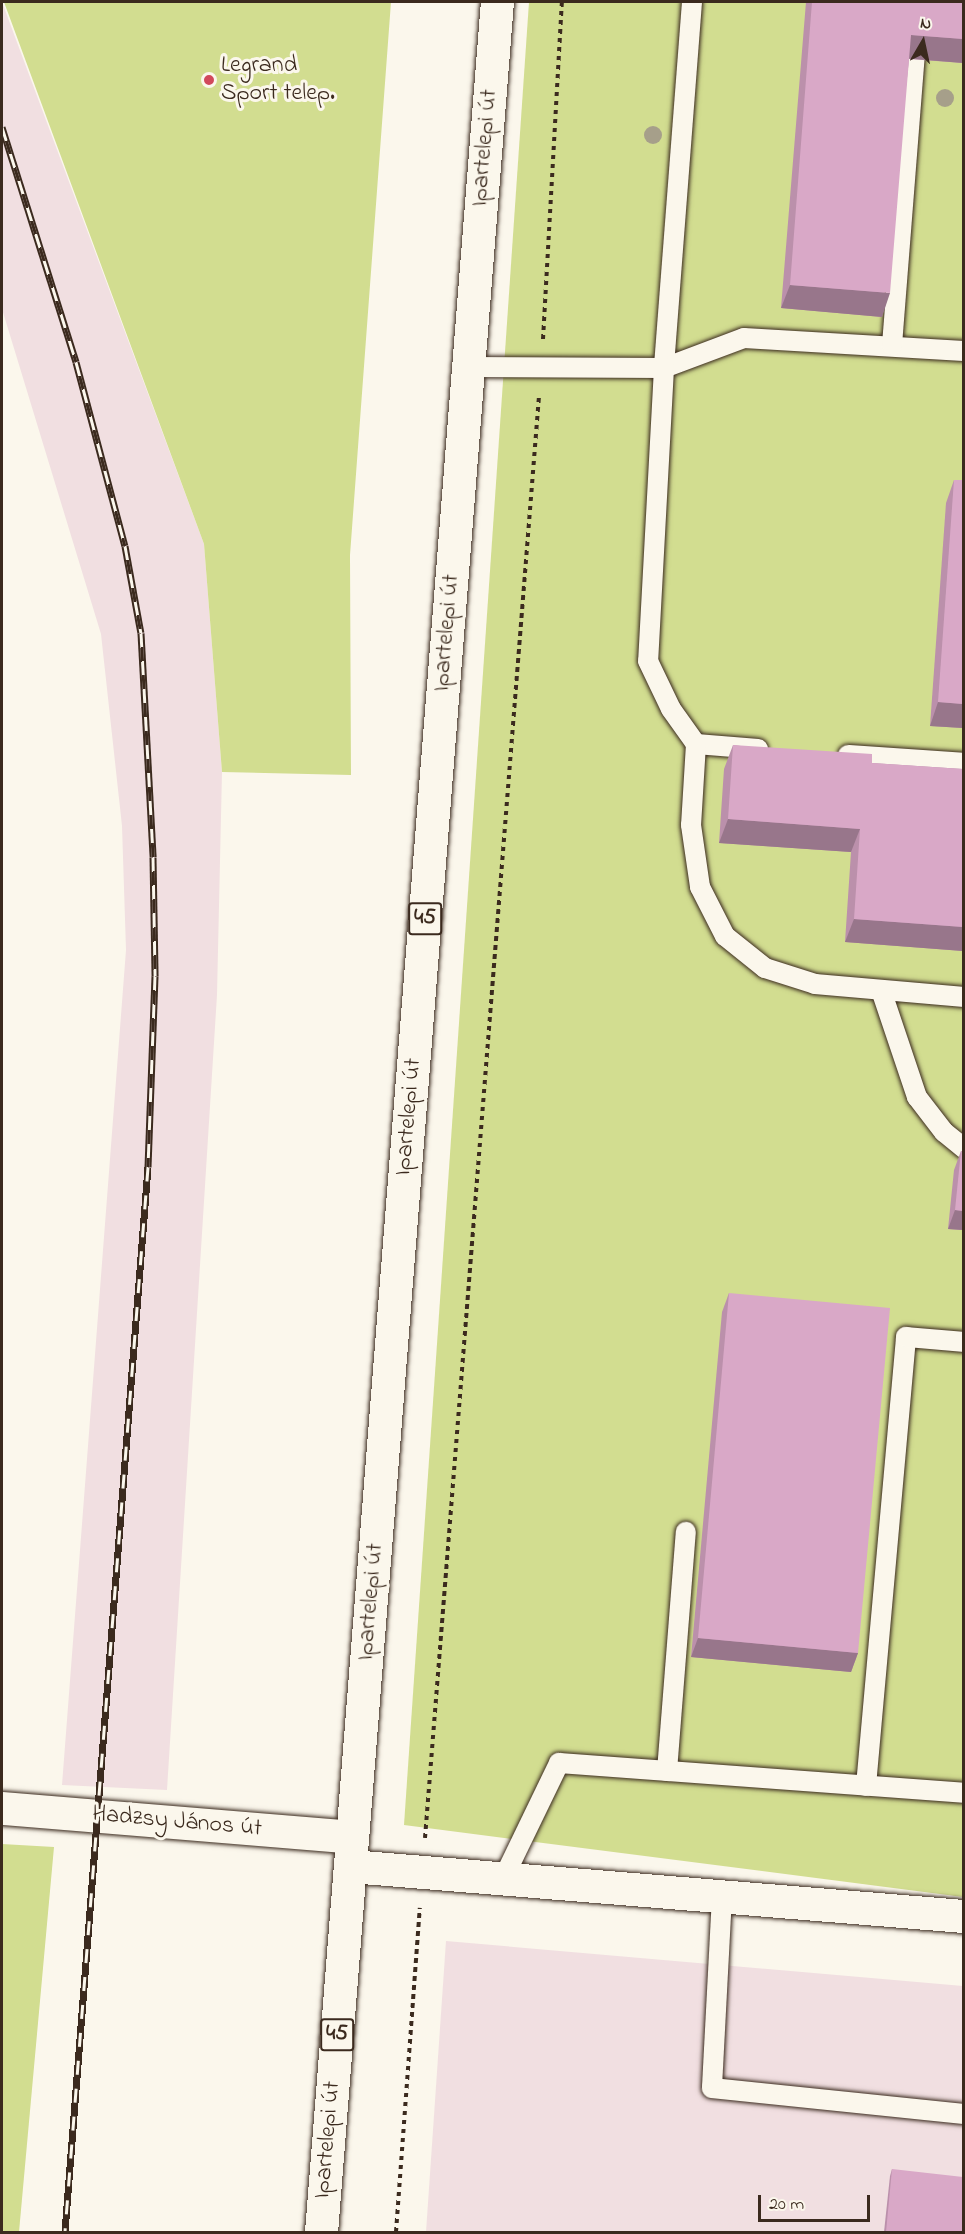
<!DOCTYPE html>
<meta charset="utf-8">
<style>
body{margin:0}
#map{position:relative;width:965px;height:2234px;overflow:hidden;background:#fbf7ec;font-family:"Indie Flower",sans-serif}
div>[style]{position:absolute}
.built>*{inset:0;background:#f1dfe1}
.green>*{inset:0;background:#d2dd90}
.path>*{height:4px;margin-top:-2px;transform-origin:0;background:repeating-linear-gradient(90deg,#3b2a1e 0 4.5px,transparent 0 9px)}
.roads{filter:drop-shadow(0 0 2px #3b2a1e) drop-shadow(0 0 2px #3b2a1e)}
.lane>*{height:20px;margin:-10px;padding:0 10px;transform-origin:10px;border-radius:10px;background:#fbf7ec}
.street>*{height:33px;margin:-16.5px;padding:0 16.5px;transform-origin:16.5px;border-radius:16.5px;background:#fbf7ec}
.primary>*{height:33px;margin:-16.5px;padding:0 16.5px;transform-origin:16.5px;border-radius:16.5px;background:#fbf7ec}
.rail>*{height:7px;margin-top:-3.5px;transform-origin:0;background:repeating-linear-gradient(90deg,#fbf7ec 0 14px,#3b2a1e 0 28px);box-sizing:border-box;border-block:2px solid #3b2a1e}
.trees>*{width:18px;height:18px;margin:-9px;border-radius:50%;background:#a69f8a}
.wall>*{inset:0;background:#bb90ab}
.shaded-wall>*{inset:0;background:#98768b}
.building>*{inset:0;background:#d9a8c7}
.dots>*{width:16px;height:16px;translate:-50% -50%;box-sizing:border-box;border:3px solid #fbf7ec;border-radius:50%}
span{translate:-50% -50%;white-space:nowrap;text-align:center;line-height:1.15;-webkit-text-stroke:6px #fbf7ec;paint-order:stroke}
.shield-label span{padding:2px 4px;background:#fbf7ec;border:2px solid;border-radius:4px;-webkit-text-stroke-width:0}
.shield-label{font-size:22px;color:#3b2a1e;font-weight:700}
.poi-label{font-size:24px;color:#3b2a1e}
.left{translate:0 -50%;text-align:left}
.street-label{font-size:24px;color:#3b2a1e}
.frame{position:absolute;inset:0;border:3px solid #3b2a1e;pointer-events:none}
.north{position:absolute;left:893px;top:12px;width:60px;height:60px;-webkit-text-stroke:4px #fbf7ec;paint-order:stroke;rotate:9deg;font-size:16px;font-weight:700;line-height:24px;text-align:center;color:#3b2a1e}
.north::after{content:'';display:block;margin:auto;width:21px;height:27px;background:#3b2a1e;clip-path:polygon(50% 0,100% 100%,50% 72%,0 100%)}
.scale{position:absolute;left:758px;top:2195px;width:112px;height:27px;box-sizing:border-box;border:3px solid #3b2a1e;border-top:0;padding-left:8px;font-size:18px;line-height:21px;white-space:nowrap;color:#3b2a1e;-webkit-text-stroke:4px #fbf7ec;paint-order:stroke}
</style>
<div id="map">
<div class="built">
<div style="clip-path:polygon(2px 2px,204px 544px,222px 772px,217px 995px,167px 1790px,62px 1785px,126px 950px,122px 826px,101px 634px,2px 309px)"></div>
<div style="clip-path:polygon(446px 1941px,963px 1986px,963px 2232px,426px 2232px)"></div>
</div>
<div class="green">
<div style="clip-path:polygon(4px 2px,391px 2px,350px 555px,351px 775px,222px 772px,204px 544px)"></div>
<div style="clip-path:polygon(529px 2px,963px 2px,963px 1897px,404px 1825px)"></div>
<div style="clip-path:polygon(2px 1844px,54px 1847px,19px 2232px,2px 2232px)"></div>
</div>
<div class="path">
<div style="left:543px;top:339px;width:338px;rotate:-86.8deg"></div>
<div style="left:425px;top:1838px;width:1447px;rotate:-85.48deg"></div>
<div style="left:396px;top:2232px;width:325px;rotate:-85.8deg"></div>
</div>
<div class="roads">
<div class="lane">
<div style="left:692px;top:2px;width:367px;rotate:94.4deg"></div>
<div style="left:664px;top:368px;width:85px;rotate:-20.6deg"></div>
<div style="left:744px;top:338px;width:220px;rotate:3.4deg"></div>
<div style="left:892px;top:345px;width:344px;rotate:-85.5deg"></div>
<div style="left:468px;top:367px;width:196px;rotate:0.3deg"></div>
<div style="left:664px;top:368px;width:293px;rotate:93.1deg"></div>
<div style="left:648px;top:661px;width:53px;rotate:64.4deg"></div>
<div style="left:671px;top:709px;width:43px;rotate:54.5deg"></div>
<div style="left:758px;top:749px;width:62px;rotate:-175.4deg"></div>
<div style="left:696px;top:744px;width:81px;rotate:93.5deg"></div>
<div style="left:691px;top:825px;width:63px;rotate:81.7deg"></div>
<div style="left:700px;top:887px;width:55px;rotate:63deg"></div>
<div style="left:725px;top:936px;width:51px;rotate:38.7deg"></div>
<div style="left:765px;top:968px;width:52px;rotate:17.7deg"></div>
<div style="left:815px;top:984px;width:150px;rotate:5deg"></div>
<div style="left:848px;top:755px;width:116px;rotate:3.9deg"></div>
<div style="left:881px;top:990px;width:113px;rotate:71.4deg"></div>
<div style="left:917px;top:1097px;width:44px;rotate:52.4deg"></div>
<div style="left:944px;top:1132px;width:26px;rotate:39deg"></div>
<div style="left:667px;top:1771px;width:240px;rotate:-85.5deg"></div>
<div style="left:866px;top:1786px;width:451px;rotate:-84.9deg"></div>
<div style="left:906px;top:1337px;width:58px;rotate:4.9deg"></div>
<div style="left:503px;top:1879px;width:129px;rotate:-64.2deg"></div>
<div style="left:559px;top:1763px;width:406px;rotate:4.2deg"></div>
<div style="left:722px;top:1896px;width:192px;rotate:93deg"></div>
<div style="left:712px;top:2088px;width:253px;rotate:5.9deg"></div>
</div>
<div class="street">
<div style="left:2px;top:1808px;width:351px;rotate:4.7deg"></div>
<div style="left:350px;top:1866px;width:616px;rotate:4.66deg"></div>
</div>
<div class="primary">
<div style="left:321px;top:2232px;width:2237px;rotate:-85.49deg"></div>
</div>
</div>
<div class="rail">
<div style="left:2px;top:127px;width:246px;rotate:72.5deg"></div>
<div style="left:76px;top:362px;width:190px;rotate:75.1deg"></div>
<div style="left:125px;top:546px;width:88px;rotate:79.6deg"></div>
<div style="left:141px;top:633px;width:224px;rotate:86.9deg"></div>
<div style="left:153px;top:857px;width:119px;rotate:89deg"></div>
<div style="left:155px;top:976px;width:191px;rotate:92.1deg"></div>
<div style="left:148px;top:1167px;width:1068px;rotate:94.46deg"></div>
</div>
<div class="trees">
<div style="left:945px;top:98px"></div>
<div style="left:653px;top:135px"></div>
</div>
<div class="wall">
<div style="clip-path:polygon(806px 2px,963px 2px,963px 63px,909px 59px,882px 317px,781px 308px)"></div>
<div style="clip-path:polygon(954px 480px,963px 728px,930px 726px,946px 503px)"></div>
<div style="clip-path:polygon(733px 745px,872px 763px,963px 769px,963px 951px,845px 942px,851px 852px,719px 843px,724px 769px)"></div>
<div style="clip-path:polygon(961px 1151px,963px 1152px,963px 1230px,948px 1229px,954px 1170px)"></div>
<div style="clip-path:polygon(729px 1293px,858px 1653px,851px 1672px,691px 1657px,722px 1312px)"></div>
<div style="clip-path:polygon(892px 2169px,963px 2232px,884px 2232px,890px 2176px)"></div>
</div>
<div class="shaded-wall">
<div style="clip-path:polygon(911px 35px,963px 39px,963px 63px,902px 58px)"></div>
<div style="clip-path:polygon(790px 285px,890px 293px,882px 317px,781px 308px)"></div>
<div style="clip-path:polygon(938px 702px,963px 704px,963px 728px,930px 726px)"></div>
<div style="clip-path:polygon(728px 819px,860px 829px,851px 852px,719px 843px)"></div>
<div style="clip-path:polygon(854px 919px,963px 927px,963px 951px,845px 942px)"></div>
<div style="clip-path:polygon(955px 1210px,963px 1211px,963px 1230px,948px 1229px)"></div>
<div style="clip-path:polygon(698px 1638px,858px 1653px,851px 1672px,691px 1657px)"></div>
</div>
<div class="building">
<div style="clip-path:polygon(812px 2px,963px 2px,963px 39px,911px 35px,890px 293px,790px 285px)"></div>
<div style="clip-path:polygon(954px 480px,963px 480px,963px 704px,938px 702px)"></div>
<div style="clip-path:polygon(733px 745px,872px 754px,872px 763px,963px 769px,963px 927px,854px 919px,860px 829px,728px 819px)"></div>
<div style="clip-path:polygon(961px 1151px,963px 1152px,963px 1211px,955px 1210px)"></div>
<div style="clip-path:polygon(729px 1293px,890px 1308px,858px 1653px,698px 1638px)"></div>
<div style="clip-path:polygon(892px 2169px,963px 2177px,963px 2232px,886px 2232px)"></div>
</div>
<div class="dots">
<div style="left:209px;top:80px;background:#d1495b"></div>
</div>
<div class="shield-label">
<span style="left:425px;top:919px">45</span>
<span style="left:337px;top:2035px">45</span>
</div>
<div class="poi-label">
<span class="left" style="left:221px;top:80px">Legrand<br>Sport telep.</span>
</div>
<div class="street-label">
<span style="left:485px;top:148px;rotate:-85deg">Ipartelepi út</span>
<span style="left:447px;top:633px;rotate:-85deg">Ipartelepi út</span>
<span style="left:409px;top:1117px;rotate:-85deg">Ipartelepi út</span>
<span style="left:371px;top:1602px;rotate:-85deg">Ipartelepi út</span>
<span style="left:177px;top:1822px;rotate:5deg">Hadzsy János út</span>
<span style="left:328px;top:2140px;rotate:-85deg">Ipartelepi út</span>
</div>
<div class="frame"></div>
<div class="north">N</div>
<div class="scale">20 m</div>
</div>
